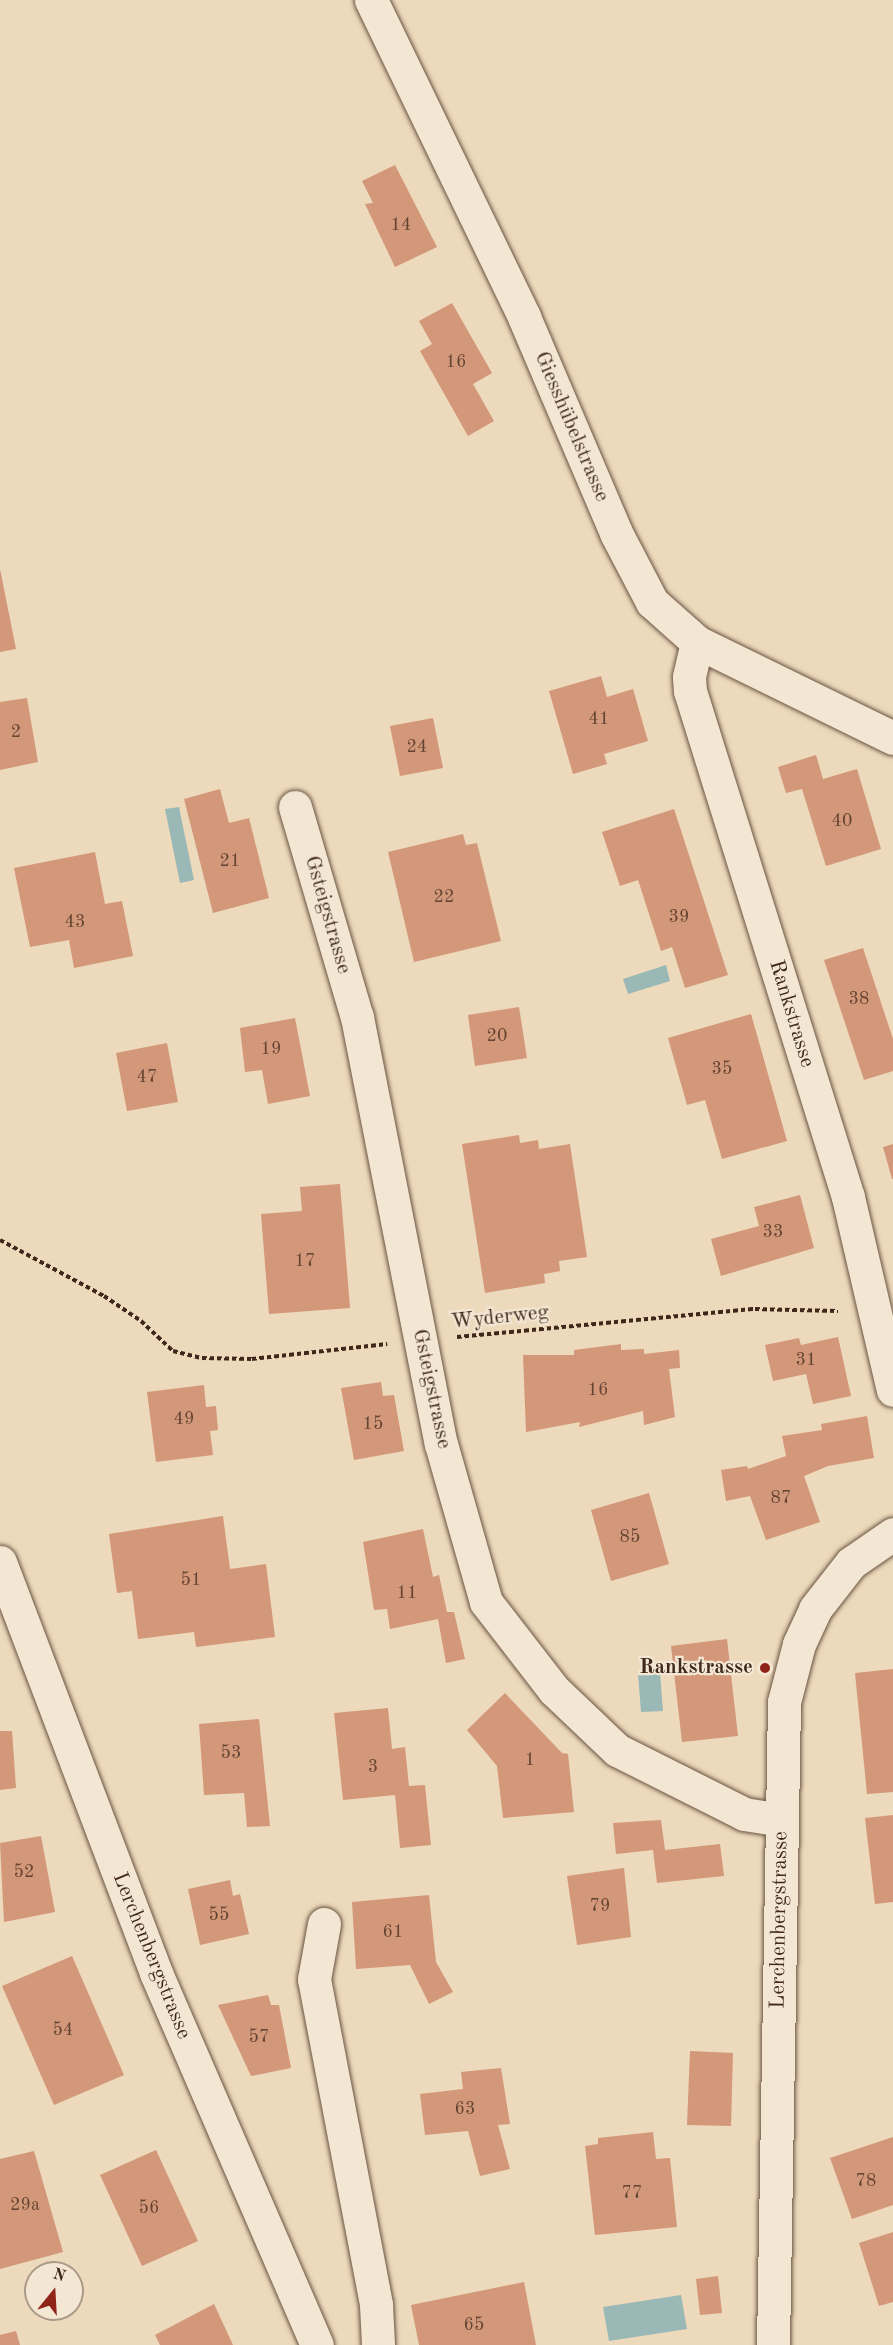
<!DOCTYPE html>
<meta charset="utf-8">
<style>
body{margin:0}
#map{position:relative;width:893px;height:2345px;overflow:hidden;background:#edd9bb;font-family:"Old Standard TT",serif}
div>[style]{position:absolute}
.water>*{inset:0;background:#9ab9b6}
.building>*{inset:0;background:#d39779}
.path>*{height:4px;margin-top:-2px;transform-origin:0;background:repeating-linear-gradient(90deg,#3f281b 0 4.5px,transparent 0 7.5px)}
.roads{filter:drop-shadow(0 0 2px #6a5443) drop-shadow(0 0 2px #6a5443)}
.minor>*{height:33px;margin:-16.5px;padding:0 16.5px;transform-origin:16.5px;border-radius:16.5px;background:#f3e6d3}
.dots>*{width:16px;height:16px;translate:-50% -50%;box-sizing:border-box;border:3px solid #f3e6d3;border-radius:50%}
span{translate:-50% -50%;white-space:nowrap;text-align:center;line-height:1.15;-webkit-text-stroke:4.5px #f3e6d3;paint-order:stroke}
.number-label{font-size:18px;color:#644432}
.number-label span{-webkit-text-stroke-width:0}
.street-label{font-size:21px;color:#3f281b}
.poi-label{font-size:21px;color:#3f281b;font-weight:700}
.right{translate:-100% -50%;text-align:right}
.north{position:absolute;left:24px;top:2261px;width:60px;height:60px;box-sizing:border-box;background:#f3e6d3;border:2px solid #ab9a89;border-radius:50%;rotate:18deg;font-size:16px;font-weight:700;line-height:24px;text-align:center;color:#3f281b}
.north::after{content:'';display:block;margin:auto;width:21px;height:27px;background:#8f2418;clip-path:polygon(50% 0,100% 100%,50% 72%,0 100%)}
</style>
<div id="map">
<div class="water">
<div style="clip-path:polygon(179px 807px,194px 880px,180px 883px,165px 809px)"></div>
<div style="clip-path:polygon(666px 965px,670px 981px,628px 994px,623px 979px)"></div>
<div style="clip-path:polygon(660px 1672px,663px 1711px,641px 1712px,638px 1674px)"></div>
<div style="clip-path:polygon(681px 2295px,687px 2329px,609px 2341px,603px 2307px)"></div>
</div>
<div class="building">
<div style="clip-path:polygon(395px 165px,437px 247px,395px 267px,365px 204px,373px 203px,362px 181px)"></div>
<div style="clip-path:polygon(452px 303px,492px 373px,473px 384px,494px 421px,468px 436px,420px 351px,432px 344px,419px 321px)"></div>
<div style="clip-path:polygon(0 569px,16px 649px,0 652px)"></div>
<div style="clip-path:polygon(601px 676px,607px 697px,633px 689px,648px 741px,604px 754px,607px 764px,573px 774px,549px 691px)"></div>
<div style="clip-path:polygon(27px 698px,38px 762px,0 770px,0 702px)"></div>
<div style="clip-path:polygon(433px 718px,443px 768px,400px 776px,390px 726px)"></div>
<div style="clip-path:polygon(816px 755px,823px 779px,857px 769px,881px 849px,826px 866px,802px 789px,786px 793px,778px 767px)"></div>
<div style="clip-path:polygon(220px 789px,229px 823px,249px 818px,269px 898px,213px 913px,184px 799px)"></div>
<div style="clip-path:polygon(674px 809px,728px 975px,685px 988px,672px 947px,661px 951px,638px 880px,620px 886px,602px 832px)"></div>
<div style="clip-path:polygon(463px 834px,466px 845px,477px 843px,501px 941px,414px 962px,388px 852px)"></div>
<div style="clip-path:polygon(95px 852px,105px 904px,122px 901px,133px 956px,74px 968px,69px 940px,30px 947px,14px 868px)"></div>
<div style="clip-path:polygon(863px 948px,893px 1039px,893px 1071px,864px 1080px,824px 960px)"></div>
<div style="clip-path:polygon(519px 1007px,527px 1058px,475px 1066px,468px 1015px)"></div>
<div style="clip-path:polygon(751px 1014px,787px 1141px,722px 1159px,705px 1100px,687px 1105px,668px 1038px)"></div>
<div style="clip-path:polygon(295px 1018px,310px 1096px,268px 1104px,262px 1070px,245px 1072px,240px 1028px)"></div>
<div style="clip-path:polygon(167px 1043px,178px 1102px,127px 1111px,116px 1053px)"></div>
<div style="clip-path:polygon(519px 1135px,520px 1143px,538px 1140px,539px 1149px,570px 1144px,587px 1257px,559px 1261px,560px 1271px,544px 1274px,545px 1283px,485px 1293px,462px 1144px)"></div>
<div style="clip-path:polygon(893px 1144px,893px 1179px,892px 1179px,883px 1147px)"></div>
<div style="clip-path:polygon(340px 1184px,350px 1308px,269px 1314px,261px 1214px,302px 1211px,300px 1187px)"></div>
<div style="clip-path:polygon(800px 1195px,814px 1248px,721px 1276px,711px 1239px,759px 1226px,754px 1207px)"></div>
<div style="clip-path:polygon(838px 1337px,851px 1396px,813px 1404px,806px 1374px,773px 1381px,765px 1345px,799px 1338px,801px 1345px)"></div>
<div style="clip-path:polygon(621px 1344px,621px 1350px,644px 1349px,644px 1354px,679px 1350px,680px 1368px,669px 1369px,675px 1417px,644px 1425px,643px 1411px,579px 1427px,580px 1422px,526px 1432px,523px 1355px,574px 1355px,574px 1350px)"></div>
<div style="clip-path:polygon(381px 1382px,383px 1396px,394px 1395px,404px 1451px,354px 1460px,341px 1388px)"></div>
<div style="clip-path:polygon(204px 1385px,206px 1407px,216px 1406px,218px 1430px,210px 1431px,213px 1455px,156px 1462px,147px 1392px)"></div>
<div style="clip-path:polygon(867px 1416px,874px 1458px,828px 1466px,804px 1476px,820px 1522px,766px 1540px,750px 1496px,726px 1501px,721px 1470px,747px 1466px,748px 1469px,786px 1456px,782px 1436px,822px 1430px,821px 1424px)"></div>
<div style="clip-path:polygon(649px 1493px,669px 1564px,611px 1581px,591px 1510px)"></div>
<div style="clip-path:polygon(223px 1516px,230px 1569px,266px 1564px,275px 1637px,196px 1647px,194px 1632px,138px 1639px,132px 1591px,117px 1593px,109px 1534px)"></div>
<div style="clip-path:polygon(423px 1529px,433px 1577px,439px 1575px,447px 1612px,454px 1612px,465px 1659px,446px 1663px,438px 1619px,390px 1629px,387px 1609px,374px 1610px,363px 1542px)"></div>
<div style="clip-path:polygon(727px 1639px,738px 1736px,682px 1742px,671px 1646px)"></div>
<div style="clip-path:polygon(893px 1669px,893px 1792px,867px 1794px,855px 1673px)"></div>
<div style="clip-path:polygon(505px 1693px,562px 1753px,568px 1754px,574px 1812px,503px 1818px,497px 1766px,467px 1730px)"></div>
<div style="clip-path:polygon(388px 1708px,392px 1749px,405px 1747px,409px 1786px,425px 1785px,431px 1845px,400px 1848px,395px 1795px,343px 1800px,334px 1713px)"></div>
<div style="clip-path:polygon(259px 1719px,270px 1826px,247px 1827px,244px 1793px,204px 1795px,199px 1724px)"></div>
<div style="clip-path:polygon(0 1731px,12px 1731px,16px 1788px,0 1790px)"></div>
<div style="clip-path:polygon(893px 1815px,893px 1902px,875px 1904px,865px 1818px)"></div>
<div style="clip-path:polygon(661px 1820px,665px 1850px,720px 1844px,724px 1876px,657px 1883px,653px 1850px,616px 1854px,613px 1823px)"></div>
<div style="clip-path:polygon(41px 1836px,55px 1912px,4px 1922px,0 1843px)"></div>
<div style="clip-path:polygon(624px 1868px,631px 1937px,577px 1945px,567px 1876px)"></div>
<div style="clip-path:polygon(230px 1880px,233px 1896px,240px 1894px,249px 1934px,200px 1945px,188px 1889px)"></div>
<div style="clip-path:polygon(429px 1895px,436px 1962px,453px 1992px,429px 2004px,410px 1965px,356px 1969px,352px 1902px)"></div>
<div style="clip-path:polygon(72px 1956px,124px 2075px,54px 2105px,2px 1986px)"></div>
<div style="clip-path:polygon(268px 1995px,271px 2005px,279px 2005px,291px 2068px,251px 2076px,218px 2005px)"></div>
<div style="clip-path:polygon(690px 2051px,733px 2053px,731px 2126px,687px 2125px)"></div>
<div style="clip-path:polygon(501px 2068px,510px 2124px,498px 2125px,510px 2169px,480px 2176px,468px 2131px,425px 2135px,420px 2094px,463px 2089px,461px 2072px)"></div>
<div style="clip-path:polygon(653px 2132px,656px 2159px,670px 2158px,677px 2227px,595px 2235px,585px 2146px,598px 2144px,598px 2138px)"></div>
<div style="clip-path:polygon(893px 2137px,893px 2205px,852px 2219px,830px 2158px)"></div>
<div style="clip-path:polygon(156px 2150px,198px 2241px,142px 2266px,100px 2175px)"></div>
<div style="clip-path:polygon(34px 2151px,63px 2252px,0 2269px,0 2159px)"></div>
<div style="clip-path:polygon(893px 2232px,893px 2302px,879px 2306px,859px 2243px)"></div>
<div style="clip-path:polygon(718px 2276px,722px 2313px,700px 2315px,696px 2279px)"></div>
<div style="clip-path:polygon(524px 2282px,536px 2345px,419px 2345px,411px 2305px)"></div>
<div style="clip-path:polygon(214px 2304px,233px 2345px,160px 2345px,155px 2335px)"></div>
<div style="clip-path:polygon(16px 2331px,20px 2345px,0 2345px,0 2335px)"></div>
</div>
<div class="path">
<div style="left:0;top:1240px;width:118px;rotate:28.3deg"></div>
<div style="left:104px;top:1296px;width:45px;rotate:34deg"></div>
<div style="left:141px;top:1321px;width:44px;rotate:43.2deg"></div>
<div style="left:173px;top:1351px;width:30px;rotate:14deg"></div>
<div style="left:202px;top:1358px;width:50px;rotate:1.1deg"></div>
<div style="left:252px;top:1359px;width:136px;rotate:-6.3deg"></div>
<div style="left:457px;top:1337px;width:299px;rotate:-5.4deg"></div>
<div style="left:755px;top:1309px;width:83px;rotate:1.4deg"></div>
</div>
<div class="roads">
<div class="minor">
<div style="left:371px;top:0;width:352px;rotate:64.2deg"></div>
<div style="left:524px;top:317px;width:235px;rotate:66.9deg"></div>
<div style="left:616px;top:533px;width:78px;rotate:62.4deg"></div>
<div style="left:652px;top:602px;width:60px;rotate:41.6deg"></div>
<div style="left:697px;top:642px;width:218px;rotate:26.1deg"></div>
<div style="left:697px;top:642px;width:36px;rotate:103deg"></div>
<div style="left:689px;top:677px;width:14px;rotate:86deg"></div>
<div style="left:690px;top:691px;width:530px;rotate:72.66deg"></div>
<div style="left:848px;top:1197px;width:198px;rotate:76.9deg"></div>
<div style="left:295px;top:807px;width:219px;rotate:73.6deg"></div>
<div style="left:357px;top:1017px;width:435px;rotate:78.9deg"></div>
<div style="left:441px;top:1444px;width:164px;rotate:74.1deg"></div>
<div style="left:486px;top:1602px;width:111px;rotate:52.3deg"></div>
<div style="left:554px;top:1690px;width:87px;rotate:43.6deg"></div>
<div style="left:617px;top:1750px;width:142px;rotate:26.7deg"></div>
<div style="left:744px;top:1814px;width:37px;rotate:9deg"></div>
<div style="left:0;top:1562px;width:440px;rotate:69.2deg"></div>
<div style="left:156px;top:1973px;width:405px;rotate:66.6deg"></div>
<div style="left:324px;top:1924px;width:56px;rotate:100.3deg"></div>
<div style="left:314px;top:1979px;width:332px;rotate:79.2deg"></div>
<div style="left:376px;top:2305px;width:40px;rotate:87.1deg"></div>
<div style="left:773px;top:2345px;width:643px;rotate:-89.02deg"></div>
<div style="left:784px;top:1702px;width:60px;rotate:-75.5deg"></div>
<div style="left:799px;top:1644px;width:38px;rotate:-65deg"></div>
<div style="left:815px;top:1609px;width:58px;rotate:-52deg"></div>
<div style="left:851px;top:1563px;width:51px;rotate:-34.6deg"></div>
</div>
</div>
<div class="dots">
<div style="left:765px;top:1668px;background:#8f2418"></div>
</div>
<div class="number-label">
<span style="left:401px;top:225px">14</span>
<span style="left:456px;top:362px">16</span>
<span style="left:599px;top:719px">41</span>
<span style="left:16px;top:732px">2</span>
<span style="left:417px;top:747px">24</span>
<span style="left:842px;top:821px">40</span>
<span style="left:230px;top:861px">21</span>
<span style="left:444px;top:897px">22</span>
<span style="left:679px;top:917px">39</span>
<span style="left:75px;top:922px">43</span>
<span style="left:859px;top:999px">38</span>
<span style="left:497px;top:1036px">20</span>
<span style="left:271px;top:1049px">19</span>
<span style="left:722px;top:1069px">35</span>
<span style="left:147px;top:1077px">47</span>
<span style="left:773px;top:1232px">33</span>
<span style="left:305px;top:1261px">17</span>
<span style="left:806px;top:1360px">31</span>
<span style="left:598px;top:1390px">16</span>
<span style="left:184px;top:1419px">49</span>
<span style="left:373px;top:1424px">15</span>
<span style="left:781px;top:1498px">87</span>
<span style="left:630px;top:1537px">85</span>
<span style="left:191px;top:1580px">51</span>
<span style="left:407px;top:1593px">11</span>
<span style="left:231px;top:1753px">53</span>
<span style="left:530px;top:1760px">1</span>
<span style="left:373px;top:1767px">3</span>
<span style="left:24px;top:1872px">52</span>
<span style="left:600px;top:1906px">79</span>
<span style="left:219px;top:1915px">55</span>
<span style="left:393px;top:1932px">61</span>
<span style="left:63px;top:2030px">54</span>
<span style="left:259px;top:2037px">57</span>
<span style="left:465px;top:2109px">63</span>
<span style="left:866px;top:2181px">78</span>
<span style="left:632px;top:2193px">77</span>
<span style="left:25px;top:2205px">29a</span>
<span style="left:149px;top:2208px">56</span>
<span style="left:474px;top:2325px">65</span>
</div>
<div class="street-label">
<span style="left:571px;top:427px;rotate:67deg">Giesshübelstrasse</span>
<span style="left:327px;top:915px;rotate:74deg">Gsteigstrasse</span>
<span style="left:791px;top:1014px;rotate:73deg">Rankstrasse</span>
<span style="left:500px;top:1318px;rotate:-6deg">Wyderweg</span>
<span style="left:431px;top:1389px;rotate:78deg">Gsteigstrasse</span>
<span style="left:780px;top:1920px;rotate:-89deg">Lerchenbergstrasse</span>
<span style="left:151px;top:1956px;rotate:68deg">Lerchenbergstrasse</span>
</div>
<div class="poi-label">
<span class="right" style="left:753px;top:1668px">Rankstrasse</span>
</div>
<div class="north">N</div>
</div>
